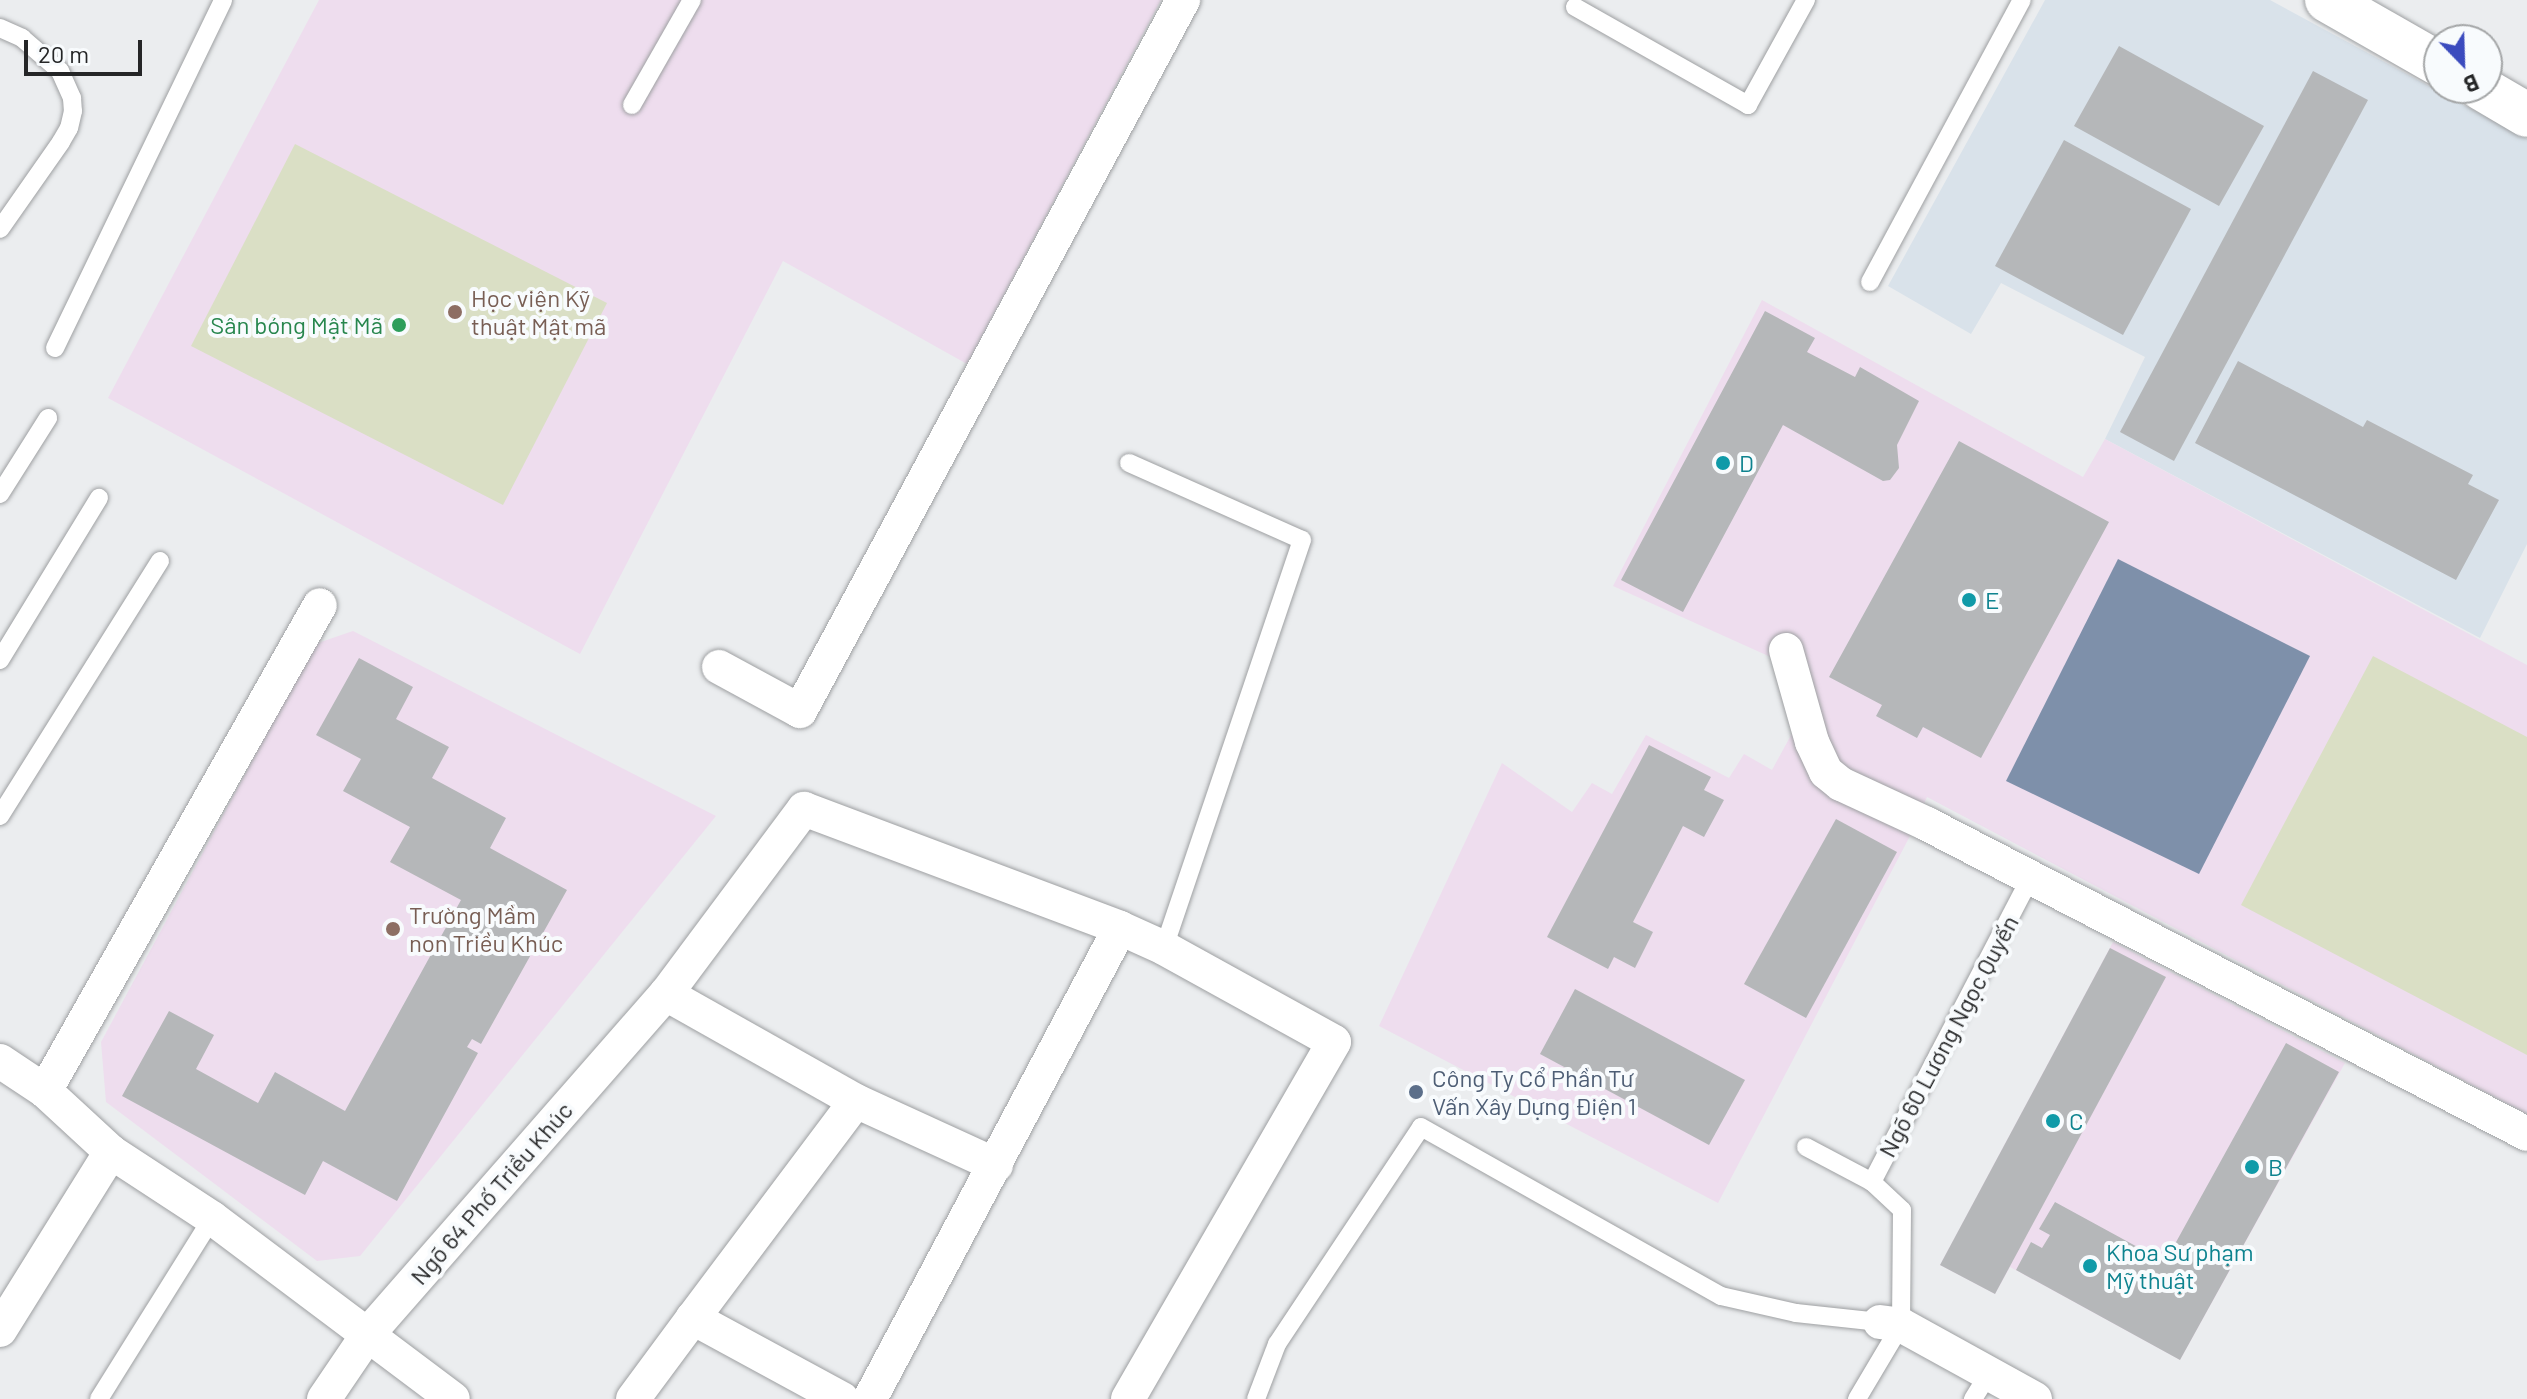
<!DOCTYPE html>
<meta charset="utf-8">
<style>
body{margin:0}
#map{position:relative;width:2527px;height:1399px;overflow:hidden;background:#ebedef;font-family:Barlow,sans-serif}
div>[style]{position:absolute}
.built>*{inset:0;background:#d9e2ea}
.education>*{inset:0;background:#ede}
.green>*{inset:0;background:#dadfc5}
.water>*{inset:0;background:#7e90aa}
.building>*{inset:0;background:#b5b7b9}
.roads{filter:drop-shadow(0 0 2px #9ea0a2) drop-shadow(0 0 2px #9ea0a2)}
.lane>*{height:18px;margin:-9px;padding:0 9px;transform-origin:9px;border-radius:9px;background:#fff}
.street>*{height:34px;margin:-17px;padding:0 17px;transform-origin:17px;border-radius:17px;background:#fff}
.secondary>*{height:44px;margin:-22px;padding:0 22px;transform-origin:22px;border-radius:22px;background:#fff}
.dots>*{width:22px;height:22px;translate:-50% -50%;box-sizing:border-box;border:4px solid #f8fbfd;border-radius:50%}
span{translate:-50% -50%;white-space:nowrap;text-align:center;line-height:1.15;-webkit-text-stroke:8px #f8fbfd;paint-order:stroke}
.education-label{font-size:24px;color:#785e54}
.left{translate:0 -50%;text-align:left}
.leisure-label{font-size:24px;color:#27864d}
.right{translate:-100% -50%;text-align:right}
.culture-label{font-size:24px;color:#0d838f}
.street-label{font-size:24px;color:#252627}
.service-label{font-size:24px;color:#4e5e75}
.north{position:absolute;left:2423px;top:24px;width:80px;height:80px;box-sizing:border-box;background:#f8fbfd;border:2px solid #a4a6a7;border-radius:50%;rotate:157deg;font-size:22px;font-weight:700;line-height:32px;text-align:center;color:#252627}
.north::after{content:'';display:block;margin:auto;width:28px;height:36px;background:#3b4bbe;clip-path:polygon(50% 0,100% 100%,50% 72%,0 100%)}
.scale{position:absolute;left:24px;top:40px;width:118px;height:36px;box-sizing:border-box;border:4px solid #252627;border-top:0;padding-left:10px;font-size:24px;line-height:28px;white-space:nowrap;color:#252627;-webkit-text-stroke:6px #f8fbfd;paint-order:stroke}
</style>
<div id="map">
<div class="built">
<div style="clip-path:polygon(2045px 0,2270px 0,2527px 139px,2527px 544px,2480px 638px,2105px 439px,2145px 357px,2001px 283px,1971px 334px,1888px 286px)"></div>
</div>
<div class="education">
<div style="clip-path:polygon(319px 0,1161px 0,967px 364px,783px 261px,580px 654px,108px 398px)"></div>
<div style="clip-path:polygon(1762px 300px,2083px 477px,2105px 439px,2527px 665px,2527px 1114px,1927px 797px,1911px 834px,1718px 1203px,1379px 1026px,1502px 763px,1572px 812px,1592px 783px,1612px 794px,1646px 735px,1729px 778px,1744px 754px,1772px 770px,1808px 704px,1784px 663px,1613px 586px)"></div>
<div style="clip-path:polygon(353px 631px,716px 816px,360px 1256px,317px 1261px,106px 1102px,101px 1042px,315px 644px)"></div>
<div style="clip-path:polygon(2113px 942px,2345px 1063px,2180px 1360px,2010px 1267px,1995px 1294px,1940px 1265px)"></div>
</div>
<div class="green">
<div style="clip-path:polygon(295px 144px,607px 303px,503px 505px,191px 346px)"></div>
<div style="clip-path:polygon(2373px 656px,2527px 737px,2527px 1055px,2241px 905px)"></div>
</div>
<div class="water">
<div style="clip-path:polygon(2118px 559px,2310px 656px,2199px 874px,2006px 781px)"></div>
</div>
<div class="building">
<div style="clip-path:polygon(2119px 46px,2264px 126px,2219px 206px,2074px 126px)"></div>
<div style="clip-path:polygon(2313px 71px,2368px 100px,2174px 461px,2120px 432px)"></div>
<div style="clip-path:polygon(2064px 140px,2191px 209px,2123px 335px,1995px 266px)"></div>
<div style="clip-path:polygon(1765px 311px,1815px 338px,1807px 352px,1855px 377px,1860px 367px,1919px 401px,1897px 445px,1899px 468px,1890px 480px,1883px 481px,1783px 425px,1683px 612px,1621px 580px)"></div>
<div style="clip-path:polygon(2238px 361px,2363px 427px,2367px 420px,2473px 475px,2468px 484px,2499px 500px,2456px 580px,2195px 443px)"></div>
<div style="clip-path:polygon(1959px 441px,2109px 522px,1981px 758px,1923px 727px,1917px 738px,1876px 716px,1882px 705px,1829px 677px)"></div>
<div style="clip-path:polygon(359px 658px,413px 687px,396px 719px,449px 747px,432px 778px,506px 818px,490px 848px,567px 890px,481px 1044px,472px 1039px,467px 1047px,478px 1053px,397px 1201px,323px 1161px,305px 1195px,122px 1096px,169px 1011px,214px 1035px,196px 1069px,258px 1103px,275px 1072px,345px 1111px,461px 900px,390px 862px,410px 827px,343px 791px,361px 759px,316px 735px)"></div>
<div style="clip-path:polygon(1649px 745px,1711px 777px,1704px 790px,1724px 800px,1704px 837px,1683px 826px,1633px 922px,1653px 932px,1635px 968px,1614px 957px,1608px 969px,1547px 937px)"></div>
<div style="clip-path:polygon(1836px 819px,1897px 852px,1806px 1018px,1744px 984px)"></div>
<div style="clip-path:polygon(2110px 948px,2166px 977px,1995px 1294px,1940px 1265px)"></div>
<div style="clip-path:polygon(1575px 989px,1745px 1080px,1709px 1145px,1540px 1054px)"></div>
<div style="clip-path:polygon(2286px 1043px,2339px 1072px,2180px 1360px,2016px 1270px,2031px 1242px,2042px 1248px,2050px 1235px,2039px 1229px,2055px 1202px,2165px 1262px)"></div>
</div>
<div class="roads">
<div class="lane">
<div style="left:1575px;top:7px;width:199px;rotate:29.5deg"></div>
<div style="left:1748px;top:105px;width:120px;rotate:-61.1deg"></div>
<div style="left:0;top:28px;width:24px;rotate:24deg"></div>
<div style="left:22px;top:38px;width:50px;rotate:41deg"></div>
<div style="left:60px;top:71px;width:30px;rotate:66deg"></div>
<div style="left:72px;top:98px;width:13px;rotate:86deg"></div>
<div style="left:73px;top:111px;width:17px;rotate:103deg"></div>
<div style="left:69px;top:128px;width:16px;rotate:120deg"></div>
<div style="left:61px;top:142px;width:106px;rotate:125deg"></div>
<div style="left:632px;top:105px;width:121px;rotate:-60.3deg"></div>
<div style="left:1870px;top:282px;width:320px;rotate:-61.7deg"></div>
<div style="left:55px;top:348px;width:386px;rotate:-64.2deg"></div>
<div style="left:1129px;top:463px;width:189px;rotate:24deg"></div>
<div style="left:1302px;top:540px;width:431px;rotate:108.7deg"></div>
<div style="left:0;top:494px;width:90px;rotate:-57.7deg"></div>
<div style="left:0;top:660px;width:190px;rotate:-58.6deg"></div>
<div style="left:0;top:816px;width:301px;rotate:-57.9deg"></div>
<div style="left:1806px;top:1147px;width:75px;rotate:27.9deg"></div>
<div style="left:99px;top:1399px;width:213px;rotate:-58deg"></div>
<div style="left:1256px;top:1399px;width:59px;rotate:-69.1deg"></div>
<div style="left:1277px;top:1344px;width:260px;rotate:-56.4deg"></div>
<div style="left:1421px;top:1127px;width:344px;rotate:29.4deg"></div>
<div style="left:1721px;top:1296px;width:77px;rotate:12.8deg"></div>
<div style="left:1796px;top:1313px;width:84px;rotate:6.1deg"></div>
<div style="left:1857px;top:1399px;width:86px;rotate:-59.3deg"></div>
<div style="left:1901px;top:1325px;width:115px;rotate:-89.5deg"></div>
<div style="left:1902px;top:1210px;width:41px;rotate:-137deg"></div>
<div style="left:1872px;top:1182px;width:342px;rotate:-62.5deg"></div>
<div style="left:1973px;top:1399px;width:32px;rotate:-58deg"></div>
</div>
<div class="street">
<div style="left:1786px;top:650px;width:96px;rotate:74.2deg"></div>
<div style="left:1812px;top:742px;width:33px;rotate:65deg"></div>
<div style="left:1826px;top:772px;width:19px;rotate:39deg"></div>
<div style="left:1841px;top:784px;width:95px;rotate:24.9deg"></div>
<div style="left:1927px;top:824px;width:675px;rotate:27.32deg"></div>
<div style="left:719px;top:667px;width:92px;rotate:28.5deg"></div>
<div style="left:800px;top:711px;width:808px;rotate:-61.69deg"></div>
<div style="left:666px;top:994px;width:218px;rotate:29.4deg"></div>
<div style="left:856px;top:1101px;width:154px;rotate:24.6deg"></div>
<div style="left:0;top:1061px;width:54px;rotate:33.7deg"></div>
<div style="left:45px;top:1091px;width:90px;rotate:42.7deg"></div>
<div style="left:111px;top:1152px;width:121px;rotate:33.2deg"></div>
<div style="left:212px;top:1218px;width:301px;rotate:36.9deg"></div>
<div style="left:45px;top:1091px;width:558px;rotate:-60.5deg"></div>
<div style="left:1880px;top:1322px;width:21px;rotate:8deg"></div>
<div style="left:1901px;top:1325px;width:153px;rotate:28.9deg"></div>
<div style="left:0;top:1330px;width:210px;rotate:-58.1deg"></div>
<div style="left:324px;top:1399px;width:78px;rotate:-55.9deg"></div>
<div style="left:368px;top:1334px;width:452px;rotate:-48.8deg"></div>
<div style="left:666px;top:994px;width:231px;rotate:-53.3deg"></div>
<div style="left:804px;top:809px;width:338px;rotate:20.6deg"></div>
<div style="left:1120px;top:928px;width:48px;rotate:24.4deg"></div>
<div style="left:1164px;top:948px;width:194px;rotate:28.9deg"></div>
<div style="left:1334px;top:1042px;width:412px;rotate:120deg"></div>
<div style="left:633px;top:1399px;width:101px;rotate:-53.5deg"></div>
<div style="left:842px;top:1399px;width:170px;rotate:-151.5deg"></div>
<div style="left:693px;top:1318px;width:271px;rotate:-53.1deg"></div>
<div style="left:870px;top:1399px;width:533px;rotate:-62.04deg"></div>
</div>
<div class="secondary">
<div style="left:2327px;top:0;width:129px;rotate:29.7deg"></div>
<div style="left:2481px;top:88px;width:53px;rotate:30.4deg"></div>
</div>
</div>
<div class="dots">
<div style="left:455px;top:312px;background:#8d6e63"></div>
<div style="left:399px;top:325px;background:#2e9e5b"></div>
<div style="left:1723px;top:463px;background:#0f9aa8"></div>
<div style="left:1969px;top:600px;background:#0f9aa8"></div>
<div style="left:393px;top:929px;background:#8d6e63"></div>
<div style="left:1416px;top:1092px;background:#5c6f8a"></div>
<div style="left:2053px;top:1121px;background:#0f9aa8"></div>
<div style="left:2252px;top:1167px;background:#0f9aa8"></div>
<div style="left:2090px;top:1266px;background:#0f9aa8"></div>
</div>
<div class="education-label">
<span class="left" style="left:471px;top:312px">Học viện Kỹ<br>thuật Mật mã</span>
<span class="left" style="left:409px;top:929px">Trường Mầm<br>non Triều Khúc</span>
</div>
<div class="leisure-label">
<span class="right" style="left:383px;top:325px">Sân bóng Mật Mã</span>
</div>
<div class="culture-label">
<span class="left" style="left:1739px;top:463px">D</span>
<span class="left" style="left:1985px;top:600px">E</span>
<span class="left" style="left:2069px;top:1121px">C</span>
<span class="left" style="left:2268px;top:1167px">B</span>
<span class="left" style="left:2106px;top:1266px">Khoa Sư phạm<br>Mỹ thuật</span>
</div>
<div class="street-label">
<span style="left:1948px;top:1036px;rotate:-62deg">Ngõ 60 Lương Ngọc Quyến</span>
<span style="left:491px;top:1193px;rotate:-49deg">Ngõ 64 Phố Triều Khúc</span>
</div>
<div class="service-label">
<span class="left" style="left:1432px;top:1092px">Công Ty Cổ Phần Tư<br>Vấn Xây Dựng Điện 1</span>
</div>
<div class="north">B</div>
<div class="scale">20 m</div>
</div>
